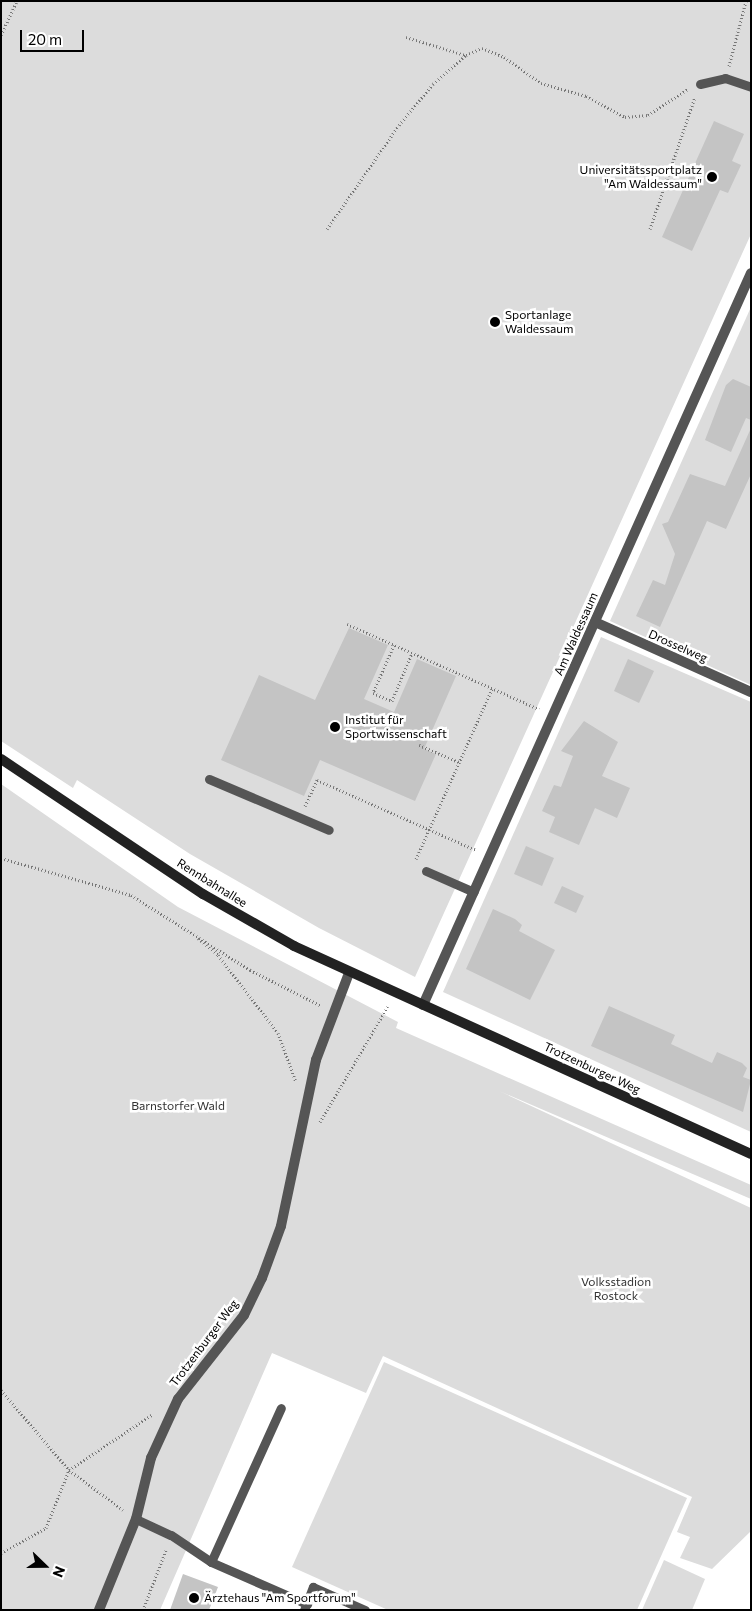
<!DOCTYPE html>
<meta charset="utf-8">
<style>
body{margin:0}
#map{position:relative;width:752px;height:1611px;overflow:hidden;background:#fff;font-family:Commissioner,sans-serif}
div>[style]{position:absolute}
.green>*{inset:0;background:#dcdcdc}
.building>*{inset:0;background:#c4c4c4}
.path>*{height:3px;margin-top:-1.5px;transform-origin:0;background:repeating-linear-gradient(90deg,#777 0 1px,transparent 0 3.5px)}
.lane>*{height:9px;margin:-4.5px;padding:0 4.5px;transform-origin:4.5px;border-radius:4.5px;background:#555}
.street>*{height:10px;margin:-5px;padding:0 5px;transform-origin:5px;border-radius:5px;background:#555}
.secondary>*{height:10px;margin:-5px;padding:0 5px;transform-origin:5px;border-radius:5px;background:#222}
.dots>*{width:14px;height:14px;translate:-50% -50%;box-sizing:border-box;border:2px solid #fff;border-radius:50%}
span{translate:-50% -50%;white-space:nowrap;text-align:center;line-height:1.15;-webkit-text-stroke:5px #fff;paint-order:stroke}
.poi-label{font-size:12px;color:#000}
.right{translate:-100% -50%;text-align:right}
.left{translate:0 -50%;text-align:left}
.street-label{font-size:12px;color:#000}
.park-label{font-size:12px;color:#333}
.frame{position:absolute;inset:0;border:2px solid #000;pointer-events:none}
.north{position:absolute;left:20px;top:1541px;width:50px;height:50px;-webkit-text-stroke:4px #fff;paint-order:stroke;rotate:112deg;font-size:14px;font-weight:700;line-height:20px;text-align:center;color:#000}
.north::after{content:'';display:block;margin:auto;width:18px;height:22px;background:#000;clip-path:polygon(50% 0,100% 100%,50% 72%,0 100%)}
.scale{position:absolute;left:20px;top:30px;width:64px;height:22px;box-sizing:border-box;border:2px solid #000;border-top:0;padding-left:6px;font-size:15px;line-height:18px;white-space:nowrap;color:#000;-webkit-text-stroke:4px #fff;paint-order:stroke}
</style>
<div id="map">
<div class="green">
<div style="clip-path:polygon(1px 1px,751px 1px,751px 234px,415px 977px,319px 928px,190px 854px,77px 780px,73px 788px,1px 741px)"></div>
<div style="clip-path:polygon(751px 307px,751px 685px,610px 621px)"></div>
<div style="clip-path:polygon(601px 637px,751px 702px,751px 1132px,443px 992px)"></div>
<div style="clip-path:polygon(1px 784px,178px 907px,398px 1022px,396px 1028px,751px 1185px,751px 1199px,499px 1091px,751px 1208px,751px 1531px,712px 1569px,680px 1558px,690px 1537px,677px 1532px,692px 1497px,383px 1356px,366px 1393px,272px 1353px,160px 1610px,1px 1610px)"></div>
<div style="clip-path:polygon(384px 1362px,687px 1498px,637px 1610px,388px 1610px,292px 1567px)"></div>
<div style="clip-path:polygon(664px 1560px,705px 1579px,692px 1610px,642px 1610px)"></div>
</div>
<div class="building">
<div style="clip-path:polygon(714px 121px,744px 134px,732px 161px,741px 165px,728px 193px,720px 190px,692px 251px,662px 237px)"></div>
<div style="clip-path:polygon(733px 379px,751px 387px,751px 420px,746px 418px,731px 452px,705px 440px,726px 385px)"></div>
<div style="clip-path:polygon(751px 428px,751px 474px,726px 529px,707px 521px,660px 627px,636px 616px,653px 580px,665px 585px,675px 554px,662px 524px,668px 522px,690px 474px,725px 486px)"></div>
<div style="clip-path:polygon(349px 628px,388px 645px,364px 699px,394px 712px,417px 659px,456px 676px,424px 749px,436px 754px,415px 801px,320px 760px,304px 796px,221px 760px,259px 675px,315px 700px)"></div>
<div style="clip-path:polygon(628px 659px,654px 671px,639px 703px,614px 691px)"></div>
<div style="clip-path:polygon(584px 721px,618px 742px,602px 776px,630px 788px,617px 818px,595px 808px,579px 845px,549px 832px,555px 817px,542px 811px,554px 785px,561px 787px,573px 756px,561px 751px)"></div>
<div style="clip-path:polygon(526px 846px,554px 858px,542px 886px,514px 874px)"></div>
<div style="clip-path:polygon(562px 886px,584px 896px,576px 913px,554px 903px)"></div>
<div style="clip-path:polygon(493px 909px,515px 919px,522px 925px,519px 931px,555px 950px,530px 1000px,466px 969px)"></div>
<div style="clip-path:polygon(609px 1006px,675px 1035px,671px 1044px,712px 1063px,717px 1052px,742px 1063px,747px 1068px,743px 1077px,751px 1080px,743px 1112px,591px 1046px)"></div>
<div style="clip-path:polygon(183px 1574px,218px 1587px,209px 1610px,170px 1610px)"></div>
</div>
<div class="path">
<div style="left:1px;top:35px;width:38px;rotate:-65deg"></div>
<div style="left:406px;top:37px;width:62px;rotate:17deg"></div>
<div style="left:729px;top:66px;width:67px;rotate:-75.3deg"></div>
<div style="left:327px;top:229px;width:126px;rotate:-55.3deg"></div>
<div style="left:399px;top:125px;width:53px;rotate:-50.3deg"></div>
<div style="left:433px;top:84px;width:44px;rotate:-41.3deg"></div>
<div style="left:466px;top:55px;width:17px;rotate:-24deg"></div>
<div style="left:482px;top:48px;width:24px;rotate:22deg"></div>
<div style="left:504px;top:57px;width:45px;rotate:35.1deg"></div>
<div style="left:541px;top:83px;width:47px;rotate:16.1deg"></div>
<div style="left:586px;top:96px;width:44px;rotate:28.3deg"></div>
<div style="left:625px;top:117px;width:23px;rotate:-5deg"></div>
<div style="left:648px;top:115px;width:48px;rotate:-33deg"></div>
<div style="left:650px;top:229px;width:139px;rotate:-71.2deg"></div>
<div style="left:347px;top:624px;width:210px;rotate:23.9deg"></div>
<div style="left:394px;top:645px;width:52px;rotate:113.6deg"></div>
<div style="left:373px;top:693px;width:21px;rotate:23deg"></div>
<div style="left:392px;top:701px;width:52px;rotate:-67.4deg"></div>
<div style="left:419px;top:745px;width:43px;rotate:23deg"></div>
<div style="left:305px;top:806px;width:29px;rotate:-65deg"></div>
<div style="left:317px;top:780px;width:174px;rotate:23.8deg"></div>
<div style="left:1px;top:858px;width:135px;rotate:15.9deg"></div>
<div style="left:131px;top:895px;width:141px;rotate:32.2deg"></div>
<div style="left:250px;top:970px;width:80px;rotate:26.6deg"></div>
<div style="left:416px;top:859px;width:186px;rotate:-65.9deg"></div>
<div style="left:198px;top:938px;width:26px;rotate:40deg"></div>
<div style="left:218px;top:955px;width:98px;rotate:52.4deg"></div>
<div style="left:278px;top:1033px;width:52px;rotate:69.8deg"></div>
<div style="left:320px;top:1122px;width:134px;rotate:-59.6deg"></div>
<div style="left:1px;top:1390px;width:105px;rotate:49.6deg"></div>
<div style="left:69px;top:1470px;width:67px;rotate:36.5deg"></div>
<div style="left:1px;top:1553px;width:51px;rotate:-29.1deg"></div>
<div style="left:46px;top:1528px;width:62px;rotate:-68.4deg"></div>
<div style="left:69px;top:1470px;width:101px;rotate:-33.7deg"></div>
<div style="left:143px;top:1610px;width:64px;rotate:-69deg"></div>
</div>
<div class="lane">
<div style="left:700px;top:84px;width:26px;rotate:-13deg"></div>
<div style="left:725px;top:78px;width:28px;rotate:19deg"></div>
<div style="left:209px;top:779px;width:130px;rotate:23deg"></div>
<div style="left:426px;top:871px;width:52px;rotate:23.6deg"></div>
<div style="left:136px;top:1519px;width:38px;rotate:25deg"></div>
<div style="left:171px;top:1535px;width:48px;rotate:34deg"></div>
<div style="left:211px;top:1562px;width:105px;rotate:23.6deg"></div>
<div style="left:211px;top:1562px;width:169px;rotate:-65.6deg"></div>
<div style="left:304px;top:1610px;width:25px;rotate:-69deg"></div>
<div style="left:313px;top:1587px;width:57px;rotate:23.9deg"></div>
</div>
<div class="street">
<div style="left:595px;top:622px;width:171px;rotate:24.2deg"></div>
<div style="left:423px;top:1005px;width:802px;rotate:-65.86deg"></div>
<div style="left:99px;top:1610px;width:98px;rotate:-67.9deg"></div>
<div style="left:136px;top:1519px;width:63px;rotate:-76.2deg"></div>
<div style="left:151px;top:1458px;width:65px;rotate:-65.4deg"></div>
<div style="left:178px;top:1399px;width:107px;rotate:-51.8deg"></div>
<div style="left:244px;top:1315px;width:41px;rotate:-64.1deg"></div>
<div style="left:262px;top:1278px;width:55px;rotate:-69.9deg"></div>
<div style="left:281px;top:1226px;width:170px;rotate:-78.1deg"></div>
<div style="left:316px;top:1060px;width:93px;rotate:-69.2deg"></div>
</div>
<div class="secondary">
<div style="left:1px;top:759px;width:243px;rotate:33.8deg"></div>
<div style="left:203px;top:894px;width:105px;rotate:29.7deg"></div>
<div style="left:294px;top:946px;width:502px;rotate:24.47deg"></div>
</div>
<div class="dots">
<div style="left:712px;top:177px;background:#000"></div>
<div style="left:495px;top:322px;background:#000"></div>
<div style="left:335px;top:727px;background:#000"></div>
<div style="left:194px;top:1598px;background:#000"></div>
</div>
<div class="poi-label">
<span class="right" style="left:702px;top:177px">Universitätssportplatz<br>"Am Waldessaum"</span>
<span class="left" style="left:505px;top:322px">Sportanlage<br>Waldessaum</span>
<span class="left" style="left:345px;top:727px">Institut für<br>Sportwissenschaft</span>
<span class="left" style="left:204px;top:1598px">Ärztehaus "Am Sportforum"</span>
</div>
<div class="street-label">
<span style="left:576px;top:634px;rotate:-66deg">Am Waldessaum</span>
<span style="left:678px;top:646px;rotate:24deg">Drosselweg</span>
<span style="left:212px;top:883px;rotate:32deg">Rennbahnallee</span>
<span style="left:592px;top:1068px;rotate:25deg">Trotzenburger Weg</span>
<span style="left:204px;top:1343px;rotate:-53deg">Trotzenburger Weg</span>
</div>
<div class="park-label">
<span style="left:178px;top:1106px">Barnstorfer Wald</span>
<span style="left:616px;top:1289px">Volksstadion<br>Rostock</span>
</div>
<div class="frame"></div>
<div class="north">N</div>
<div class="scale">20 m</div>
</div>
